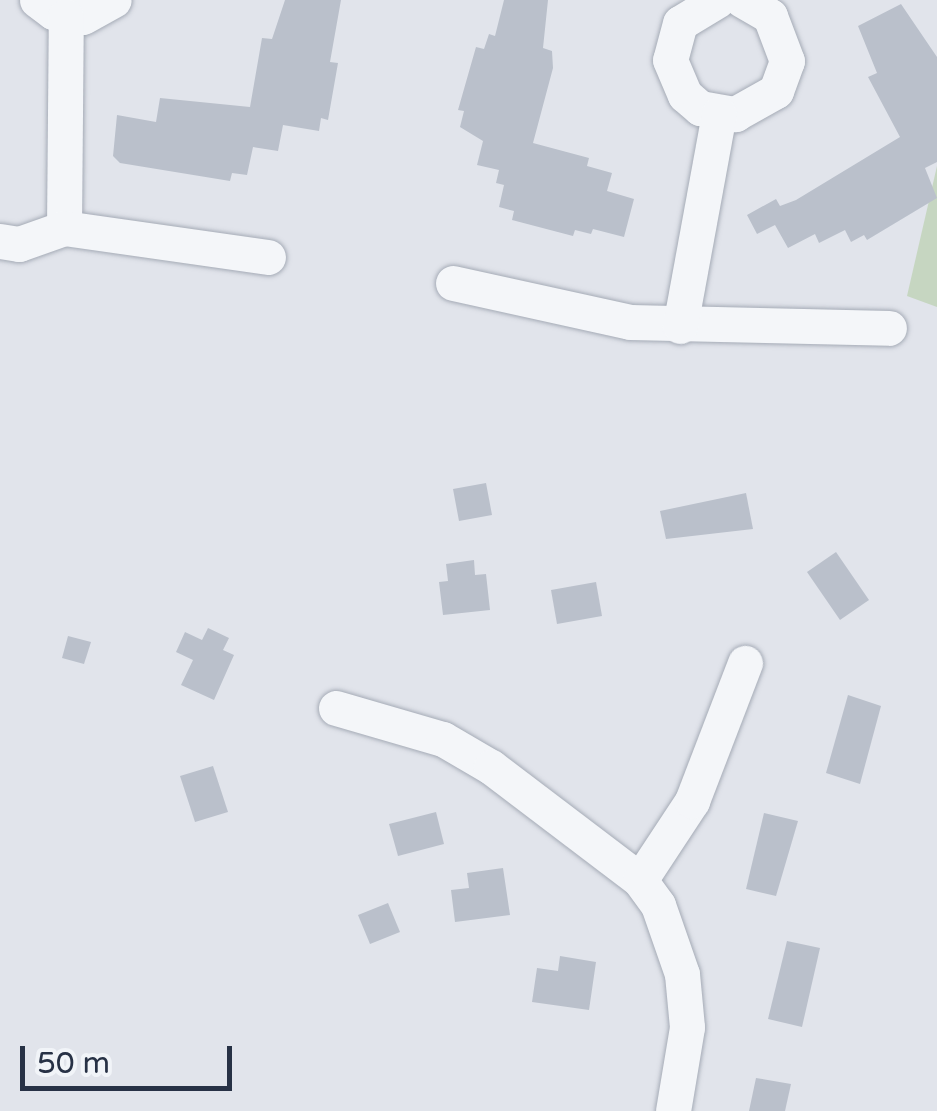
<!DOCTYPE html>
<style>
body{margin:0}
#map{position:relative;width:937px;height:1111px;overflow:hidden;background:#e1e4eb;font-family:"Varela Round",sans-serif}
div>[style]{position:absolute}
.green>*{inset:0;background:#c6d6c1}
.building>*{inset:0;background:#bac0cb}
.roads{filter:drop-shadow(0 0 2px #a5abb6) drop-shadow(0 0 2px #a5abb6)}
.minor>*{height:35px;margin:-17.5px;padding:0 17.5px;transform-origin:17.5px;border-radius:17.5px;background:#f4f6f9}
span{translate:-50% -50%;white-space:nowrap;text-align:center;line-height:1.15;-webkit-text-stroke:10px #f1f4f8;paint-order:stroke}
.scale{position:absolute;left:20px;top:1046px;width:212px;height:45px;box-sizing:border-box;border:5px solid #273145;border-top:0;padding-left:12px;font-size:30px;line-height:35px;white-space:nowrap;color:#273145;-webkit-text-stroke:8px #f1f4f8;paint-order:stroke}
</style>
<div id="map">
<div class="green">
<div style="clip-path:polygon(937px 166px,937px 307px,907px 296px)"></div>
</div>
<div class="building">
<div style="clip-path:polygon(285px 0,341px 0,330px 62px,338px 63px,328px 120px,321px 118px,319px 131px,283px 125px,278px 151px,253px 147px,247px 175px,232px 173px,230px 181px,120px 163px,113px 156px,117px 115px,156px 122px,160px 98px,250px 107px,262px 38px,272px 39px)"></div>
<div style="clip-path:polygon(504px 0,548px 0,543px 48px,552px 51px,553px 68px,533px 143px,589px 158px,587px 166px,612px 173px,607px 191px,634px 199px,624px 237px,593px 229px,591px 234px,575px 230px,573px 236px,512px 220px,514px 211px,499px 207px,504px 185px,496px 183px,499px 170px,477px 165px,483px 141px,460px 127px,464px 111px,458px 110px,476px 47px,484px 49px,489px 34px,495px 36px)"></div>
<div style="clip-path:polygon(901px 4px,937px 57px,937px 162px,925px 168px,937px 198px,867px 240px,864px 235px,851px 242px,845px 230px,819px 243px,815px 234px,788px 248px,775px 225px,757px 234px,747px 215px,776px 199px,780px 206px,796px 200px,900px 137px,868px 77px,877px 73px,858px 26px)"></div>
<div style="clip-path:polygon(486px 483px,492px 515px,459px 521px,453px 489px)"></div>
<div style="clip-path:polygon(746px 493px,753px 529px,666px 539px,660px 511px)"></div>
<div style="clip-path:polygon(836px 552px,869px 600px,840px 620px,807px 572px)"></div>
<div style="clip-path:polygon(474px 560px,475px 575px,486px 574px,490px 610px,443px 615px,439px 582px,448px 581px,446px 564px)"></div>
<div style="clip-path:polygon(596px 582px,602px 616px,557px 624px,551px 590px)"></div>
<div style="clip-path:polygon(208px 628px,229px 638px,223px 650px,234px 655px,214px 700px,181px 685px,193px 660px,176px 652px,185px 632px,202px 640px)"></div>
<div style="clip-path:polygon(68px 636px,91px 642px,84px 664px,62px 658px)"></div>
<div style="clip-path:polygon(848px 695px,881px 706px,860px 784px,826px 773px)"></div>
<div style="clip-path:polygon(213px 766px,228px 812px,195px 822px,180px 776px)"></div>
<div style="clip-path:polygon(436px 812px,444px 844px,398px 856px,389px 824px)"></div>
<div style="clip-path:polygon(764px 813px,798px 821px,776px 896px,746px 889px)"></div>
<div style="clip-path:polygon(503px 868px,510px 915px,455px 922px,451px 890px,469px 888px,467px 873px)"></div>
<div style="clip-path:polygon(388px 903px,400px 932px,370px 944px,358px 915px)"></div>
<div style="clip-path:polygon(787px 941px,820px 948px,802px 1027px,768px 1019px)"></div>
<div style="clip-path:polygon(560px 956px,596px 962px,589px 1010px,532px 1002px,537px 968px,558px 971px)"></div>
<div style="clip-path:polygon(756px 1078px,791px 1084px,785px 1111px,749px 1111px)"></div>
</div>
<div class="roads">
<div class="minor">
<div style="left:37px;top:0;width:20px;rotate:37deg"></div>
<div style="left:53px;top:12px;width:30px;rotate:9deg"></div>
<div style="left:83px;top:17px;width:35px;rotate:-29deg"></div>
<div style="left:718px;top:0;width:44px;rotate:148.8deg"></div>
<div style="left:680px;top:23px;width:38px;rotate:105deg"></div>
<div style="left:670px;top:60px;width:38px;rotate:67deg"></div>
<div style="left:685px;top:95px;width:20px;rotate:41deg"></div>
<div style="left:700px;top:108px;width:36px;rotate:10deg"></div>
<div style="left:735px;top:114px;width:47px;rotate:-29.3deg"></div>
<div style="left:776px;top:91px;width:32px;rotate:-70deg"></div>
<div style="left:787px;top:61px;width:48px;rotate:-110.7deg"></div>
<div style="left:770px;top:16px;width:32px;rotate:-150deg"></div>
<div style="left:64px;top:228px;width:212px;rotate:-89.5deg"></div>
<div style="left:0;top:241px;width:19px;rotate:9deg"></div>
<div style="left:19px;top:244px;width:48px;rotate:-19.6deg"></div>
<div style="left:64px;top:228px;width:206px;rotate:8.1deg"></div>
<div style="left:453px;top:283px;width:181px;rotate:12.4deg"></div>
<div style="left:630px;top:322px;width:259px;rotate:1.3deg"></div>
<div style="left:680px;top:326px;width:216px;rotate:-79.6deg"></div>
<div style="left:336px;top:708px;width:111px;rotate:16.2deg"></div>
<div style="left:443px;top:739px;width:56px;rotate:30.3deg"></div>
<div style="left:491px;top:767px;width:187px;rotate:37.2deg"></div>
<div style="left:673px;top:1111px;width:85px;rotate:-80.5deg"></div>
<div style="left:687px;top:1027px;width:53px;rotate:-95.4deg"></div>
<div style="left:682px;top:974px;width:73px;rotate:-109.2deg"></div>
<div style="left:658px;top:905px;width:31px;rotate:-126deg"></div>
<div style="left:640px;top:880px;width:95px;rotate:-56.6deg"></div>
<div style="left:692px;top:801px;width:148px;rotate:-69deg"></div>
</div>
</div>
<div class="scale">50 m</div>
</div>
